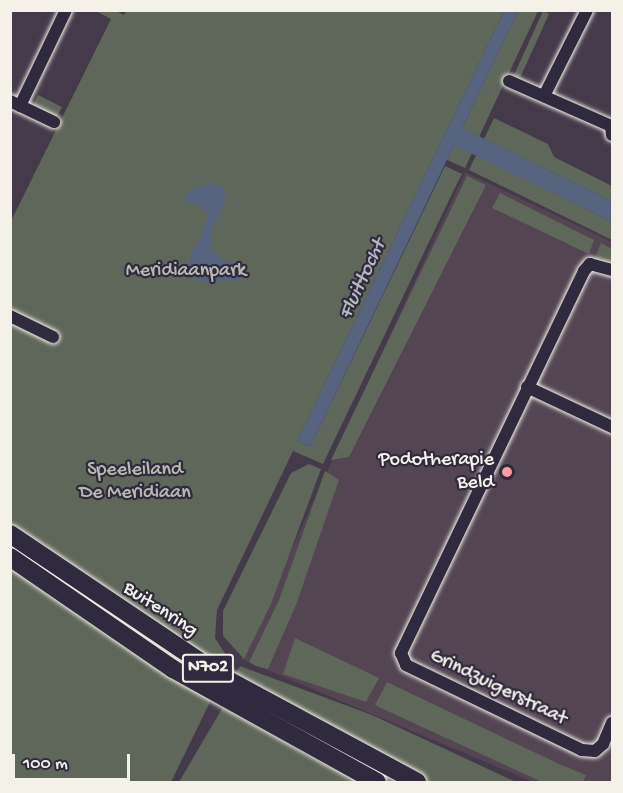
<!DOCTYPE html>
<style>
body{margin:0}
#map{position:relative;width:623px;height:793px;overflow:hidden;background:#443a49;font-family:"Gochi Hand",sans-serif}
div>[style]{position:absolute}
.built>*{inset:0;background:#534552}
.green>*{inset:0;background:#5f665a}
.water>*{inset:0;background:#56637f}
.roads{filter:drop-shadow(0 0 2px #f4f1e8) drop-shadow(0 0 2px #f4f1e8)}
.minor>*{height:12px;margin:-6px;padding:0 6px;transform-origin:6px;border-radius:6px;background:#2f2a3d}
.highway>*{height:18px;margin:-9px;padding:0 9px;transform-origin:9px;border-radius:9px;background:#2f2a3d}
.dots>*{width:16px;height:16px;translate:-50% -50%;box-sizing:border-box;border:3px solid #2f2a3d;border-radius:50%}
span{translate:-50% -50%;white-space:nowrap;text-align:center;line-height:1.15;-webkit-text-stroke:4.5px #2f2a3d;paint-order:stroke}
.shield-label span{padding:2px 4px;background:#2f2a3d;border:2px solid;border-radius:4px;-webkit-text-stroke-width:0}
.shield-label{font-size:18px;color:#f4f1e8;font-weight:700}
.park-label{font-size:20px;color:#b8b9af}
.poi-label{font-size:20px;color:#f4f1e8}
.right{translate:-100% -50%;text-align:right}
.street-label{font-size:20px;color:#f4f1e8}
.water-label{font-size:21px;color:#b5b8be;font-style:italic}
.frame{position:absolute;inset:0;border:12px solid #f4f1e8;pointer-events:none}
.scale{position:absolute;left:12px;top:754px;width:118px;height:27px;box-sizing:border-box;border:3px solid #f4f1e8;border-top:0;padding-left:8px;font-size:18px;line-height:21px;white-space:nowrap;color:#f4f1e8;-webkit-text-stroke:4px #2f2a3d;paint-order:stroke}
</style>
<div id="map">
<div class="built">
<div style="clip-path:polygon(465px 172px,612px 242px,612px 782px,533px 782px,241px 659px)"></div>
</div>
<div class="green">
<div style="clip-path:polygon(127px 10px,504px 11px,297px 441px,310px 447px,445px 166px,462px 174px,451px 196px,323px 464px,293px 451px,217px 610px,215px 638px,230px 661px,227px 674px,11px 526px,10px 223px,111px 19px,96px 11px,116px 11px,124px 15px)"></div>
<div style="clip-path:polygon(518px 11px,538px 11px,479px 137px,462px 128px)"></div>
<div style="clip-path:polygon(543px 11px,549px 14px,520px 78px,514px 75px)"></div>
<div style="clip-path:polygon(38px 95px,62px 107px,56px 118px,32px 107px)"></div>
<div style="clip-path:polygon(494px 118px,548px 144px,554px 157px,612px 186px,612px 201px,484px 139px)"></div>
<div style="clip-path:polygon(454px 145px,472px 153px,465px 168px,447px 160px)"></div>
<div style="clip-path:polygon(476px 155px,612px 222px,612px 240px,469px 170px)"></div>
<div style="clip-path:polygon(467px 176px,486px 185px,349px 457px,331px 460px)"></div>
<div style="clip-path:polygon(500px 193px,594px 240px,589px 254px,492px 208px)"></div>
<div style="clip-path:polygon(601px 243px,612px 249px,612px 267px,595px 258px)"></div>
<div style="clip-path:polygon(309px 464px,321px 469px,271px 604px,244px 659px,223px 636px,223px 611px,291px 473px)"></div>
<div style="clip-path:polygon(325px 471px,339px 480px,296px 605px,268px 669px,256px 666px,249px 662px,279px 600px)"></div>
<div style="clip-path:polygon(11px 539px,224px 683px,219px 692px,11px 553px)"></div>
<div style="clip-path:polygon(10px 562px,211px 700px,171px 782px,11px 782px)"></div>
<div style="clip-path:polygon(295px 638px,379px 678px,366px 702px,283px 674px)"></div>
<div style="clip-path:polygon(240px 666px,372px 715px,516px 782px,427px 782px,344px 741px,233px 678px)"></div>
<div style="clip-path:polygon(387px 682px,559px 764px,586px 775px,583px 782px,542px 782px,383px 709px,375px 705px)"></div>
<div style="clip-path:polygon(223px 707px,303px 753px,360px 782px,179px 782px)"></div>
</div>
<div class="water">
<div style="clip-path:polygon(504px 11px,518px 11px,462px 128px,612px 201px,612px 222px,454px 145px,310px 447px,297px 441px)"></div>
<div style="clip-path:polygon(212px 183px,222px 186px,226px 197px,211px 233px,211px 249px,224px 261px,245px 264px,245px 272px,238px 280px,200px 282px,189px 272px,191px 251px,201px 238px,208px 216px,201px 205px,187px 203px,186px 196px,190px 190px)"></div>
</div>
<div class="roads">
<div class="minor">
<div style="left:509px;top:81px;width:111px;rotate:23.8deg"></div>
<div style="left:611px;top:126px;width:9px;rotate:84deg"></div>
<div style="left:545px;top:94px;width:94px;rotate:-63.4deg"></div>
<div style="left:10px;top:101px;width:49px;rotate:25.5deg"></div>
<div style="left:20px;top:106px;width:106px;rotate:-64.4deg"></div>
<div style="left:612px;top:270px;width:23px;rotate:-165deg"></div>
<div style="left:590px;top:264px;width:9px;rotate:131deg"></div>
<div style="left:584px;top:271px;width:424px;rotate:115.6deg"></div>
<div style="left:401px;top:653px;width:13px;rotate:67deg"></div>
<div style="left:406px;top:665px;width:195px;rotate:25.8deg"></div>
<div style="left:582px;top:750px;width:13px;rotate:4deg"></div>
<div style="left:595px;top:751px;width:11px;rotate:-41deg"></div>
<div style="left:603px;top:744px;width:23px;rotate:-67deg"></div>
<div style="left:10px;top:316px;width:48px;rotate:26deg"></div>
<div style="left:527px;top:387px;width:94px;rotate:25.2deg"></div>
</div>
<div class="highway">
<div style="left:10px;top:534px;width:260px;rotate:33.9deg"></div>
<div style="left:226px;top:679px;width:217px;rotate:28.3deg"></div>
<div style="left:10px;top:557px;width:198px;rotate:34.5deg"></div>
<div style="left:173px;top:669px;width:233px;rotate:29deg"></div>
</div>
</div>
<div class="dots">
<div style="left:507px;top:472px;background:#ff9aa2"></div>
</div>
<div class="shield-label">
<span style="left:208px;top:668px">N702</span>
</div>
<div class="park-label">
<span style="left:186px;top:271px">Meridiaanpark</span>
<span style="left:135px;top:482px">Speeleiland<br>De Meridiaan</span>
</div>
<div class="poi-label">
<span class="right" style="left:494px;top:472px">Podotherapie<br>Beld</span>
</div>
<div class="street-label">
<span style="left:160px;top:610px;rotate:33deg">Buitenring</span>
<span style="left:498px;top:688px;rotate:26deg">Grindzuigerstraat</span>
</div>
<div class="water-label">
<span style="left:364px;top:280px;rotate:-65deg">Fluittocht</span>
</div>
<div class="frame"></div>
<div class="scale">100 m</div>
</div>
